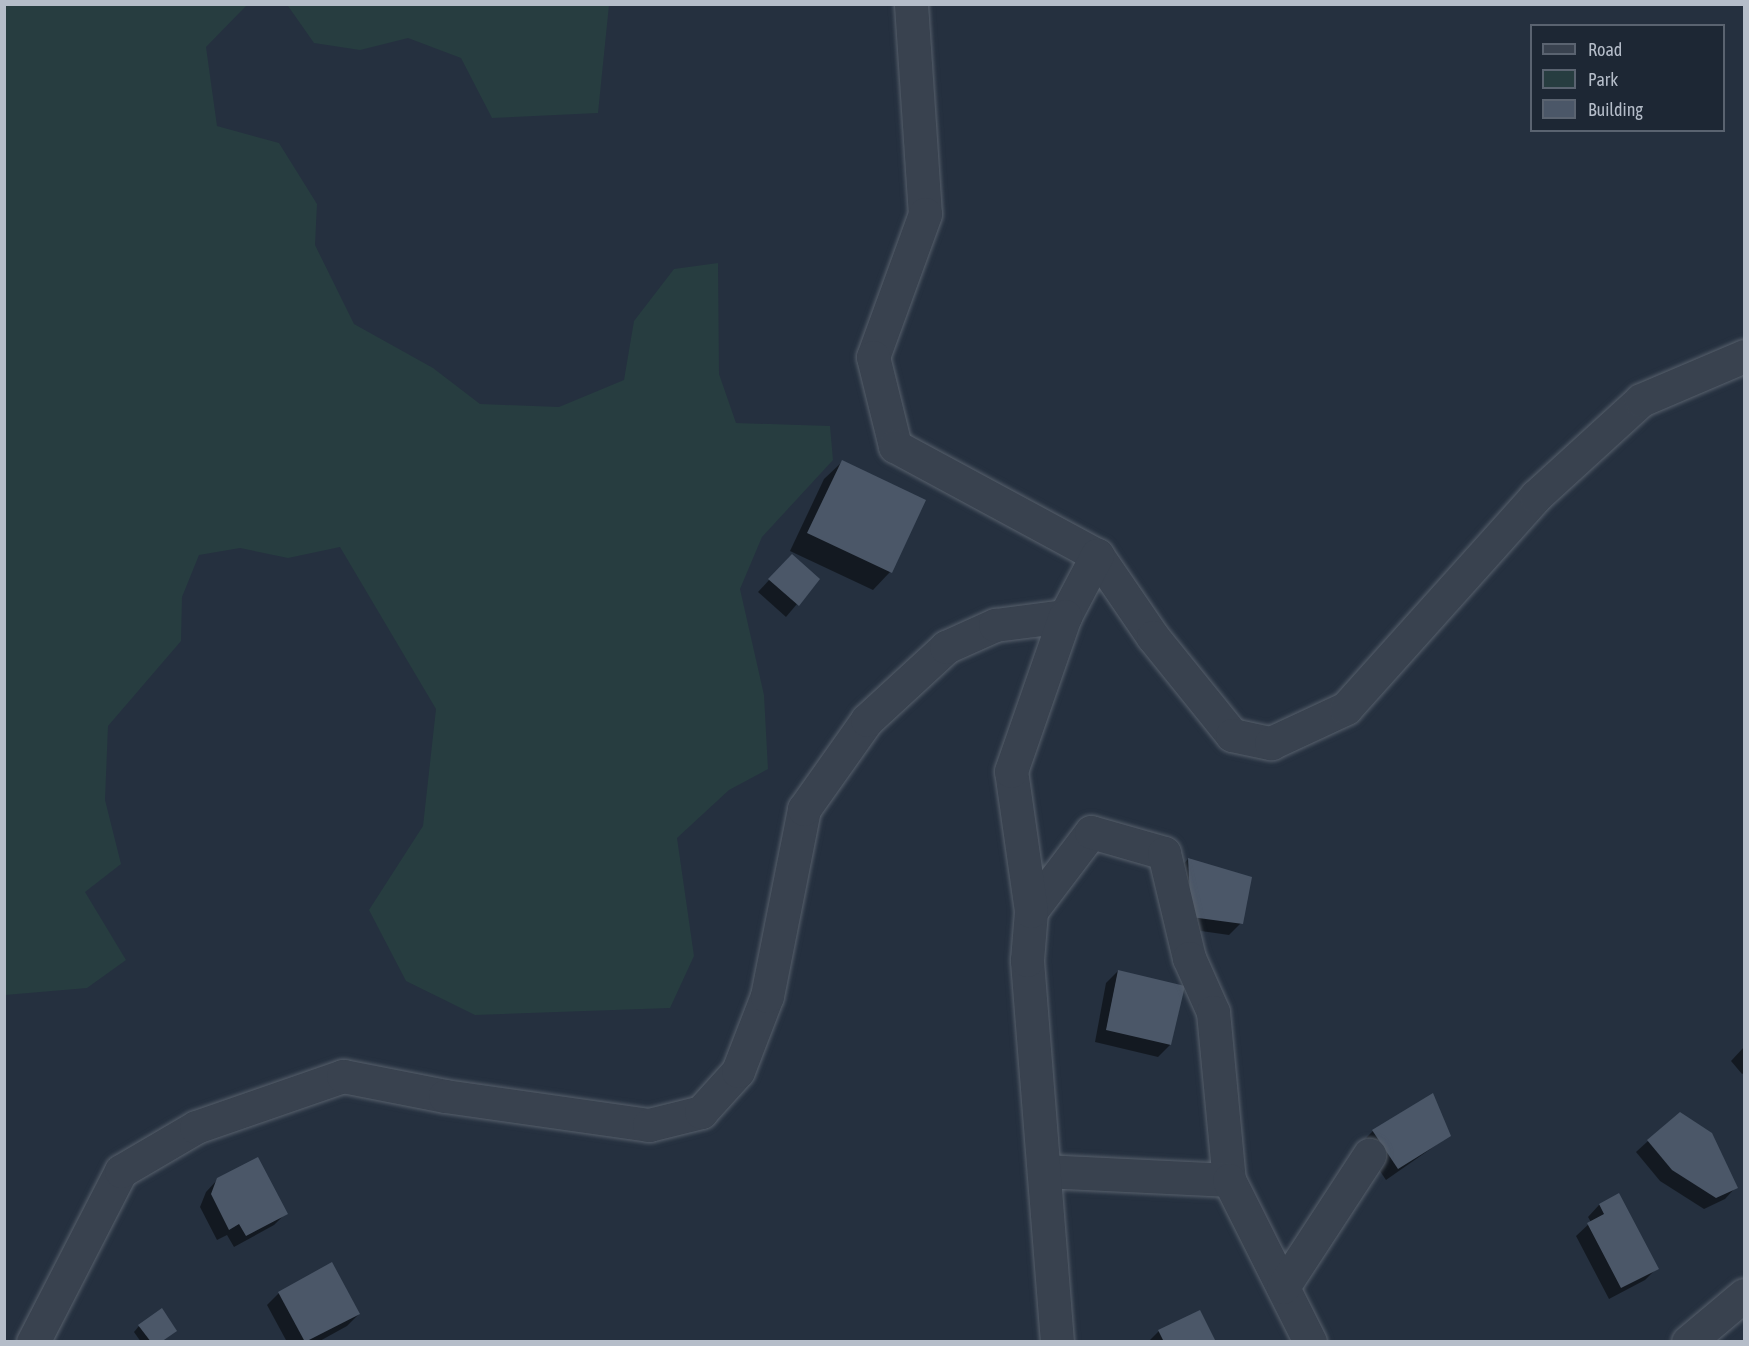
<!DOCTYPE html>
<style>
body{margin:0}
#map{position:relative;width:1749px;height:1346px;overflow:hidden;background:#25303f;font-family:"Asap Condensed",sans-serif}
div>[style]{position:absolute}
.green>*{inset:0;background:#273d40}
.shadow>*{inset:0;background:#0007}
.building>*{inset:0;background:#4b5768}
.roads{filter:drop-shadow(0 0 2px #57606c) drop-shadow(0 0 2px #57606c)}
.minor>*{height:33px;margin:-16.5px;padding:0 16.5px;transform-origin:16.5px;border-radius:16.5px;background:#39424f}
span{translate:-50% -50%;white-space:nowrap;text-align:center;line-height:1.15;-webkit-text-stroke:4.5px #1d2734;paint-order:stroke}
.frame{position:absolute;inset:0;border:6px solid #b5bdc9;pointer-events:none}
.legend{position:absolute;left:1530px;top:24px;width:195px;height:108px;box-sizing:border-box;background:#1d2734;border:2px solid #5a6370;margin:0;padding:8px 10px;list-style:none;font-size:18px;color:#b5bdc9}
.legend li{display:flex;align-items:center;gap:12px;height:30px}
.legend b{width:30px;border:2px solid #5a6370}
</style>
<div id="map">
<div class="green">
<div style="clip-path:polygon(4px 5px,247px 5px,206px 47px,217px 126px,279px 143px,317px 204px,315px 245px,354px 324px,433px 368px,480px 404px,559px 407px,624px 380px,634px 321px,674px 269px,718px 263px,719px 374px,736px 423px,830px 426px,833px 460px,762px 537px,740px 589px,764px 695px,768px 769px,729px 790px,677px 838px,694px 956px,670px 1008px,475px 1015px,406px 981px,369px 910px,423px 826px,436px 709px,340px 547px,288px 558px,240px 548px,199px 555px,182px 597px,181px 641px,108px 726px,105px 800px,121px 864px,85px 892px,126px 960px,87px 988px,5px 995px)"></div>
<div style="clip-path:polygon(279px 5px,609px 5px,598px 113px,492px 118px,461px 58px,408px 38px,360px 50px,314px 43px,288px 6px)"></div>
</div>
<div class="shadow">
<div style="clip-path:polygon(842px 462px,924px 501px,890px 572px,873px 590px,790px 551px,824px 479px)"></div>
<div style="clip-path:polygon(780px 568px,818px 579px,786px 617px,758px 592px)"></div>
<div style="clip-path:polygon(1188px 859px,1241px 923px,1229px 935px,1180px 928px,1177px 871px)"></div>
<div style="clip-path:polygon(1118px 971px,1183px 987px,1170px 1045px,1158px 1057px,1095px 1042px,1106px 983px)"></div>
<div style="clip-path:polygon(1744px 1047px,1744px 1073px,1742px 1074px,1731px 1061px)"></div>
<div style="clip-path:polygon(1373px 1131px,1449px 1136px,1386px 1180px,1361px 1143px)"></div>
<div style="clip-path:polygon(1648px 1141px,1736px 1187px,1725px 1199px,1704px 1209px,1660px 1181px,1636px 1152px)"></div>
<div style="clip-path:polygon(218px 1179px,286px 1213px,274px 1225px,234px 1247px,227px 1235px,217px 1240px,200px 1207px,206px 1192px)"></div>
<div style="clip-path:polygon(1619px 1195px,1657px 1268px,1645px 1280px,1609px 1299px,1576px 1236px,1591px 1222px,1588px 1217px,1599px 1205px)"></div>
<div style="clip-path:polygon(331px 1264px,359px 1314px,347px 1326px,318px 1342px,287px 1342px,267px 1305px,279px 1293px)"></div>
<div style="clip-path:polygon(1199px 1312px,1214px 1342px,1148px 1342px,1159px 1331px)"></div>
<div style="clip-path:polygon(139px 1326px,161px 1342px,141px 1342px,134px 1332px)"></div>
</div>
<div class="building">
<div style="clip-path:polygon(842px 460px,926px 500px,892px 573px,807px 533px)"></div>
<div style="clip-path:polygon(792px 554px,820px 579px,799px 606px,768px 579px)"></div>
<div style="clip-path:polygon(1188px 858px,1252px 877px,1243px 924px,1191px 917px)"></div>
<div style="clip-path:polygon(1118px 970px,1185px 986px,1171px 1045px,1106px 1030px)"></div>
<div style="clip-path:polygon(1433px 1093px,1451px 1136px,1398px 1169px,1372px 1130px)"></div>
<div style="clip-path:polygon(1680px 1112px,1712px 1133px,1738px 1188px,1716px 1198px,1672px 1170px,1647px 1140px)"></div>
<div style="clip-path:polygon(258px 1157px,288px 1214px,246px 1236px,239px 1224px,229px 1230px,211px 1194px,217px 1178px)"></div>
<div style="clip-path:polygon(1619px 1193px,1659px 1269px,1621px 1288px,1587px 1223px,1604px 1214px,1599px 1204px)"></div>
<div style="clip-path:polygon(332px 1262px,360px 1314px,305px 1342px,278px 1292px)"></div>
<div style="clip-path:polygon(162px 1308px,177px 1331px,161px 1342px,151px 1342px,138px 1325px)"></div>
<div style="clip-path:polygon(1200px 1310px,1216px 1342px,1164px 1342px,1158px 1330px)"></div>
</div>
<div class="roads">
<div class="minor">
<div style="left:911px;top:4px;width:210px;rotate:86.2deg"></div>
<div style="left:925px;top:214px;width:152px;rotate:110deg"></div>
<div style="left:873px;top:357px;width:92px;rotate:76.1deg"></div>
<div style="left:895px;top:446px;width:230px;rotate:28.4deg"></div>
<div style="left:1097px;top:555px;width:99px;rotate:55.7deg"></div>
<div style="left:1153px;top:637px;width:126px;rotate:51.1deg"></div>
<div style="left:1232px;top:735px;width:40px;rotate:12deg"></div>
<div style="left:1271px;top:743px;width:83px;rotate:-25deg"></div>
<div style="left:1346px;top:708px;width:285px;rotate:-48.1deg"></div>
<div style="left:1536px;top:496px;width:142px;rotate:-42.4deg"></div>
<div style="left:1641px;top:400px;width:112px;rotate:-23.1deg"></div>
<div style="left:1031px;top:911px;width:99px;rotate:-52.8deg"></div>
<div style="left:1091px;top:832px;width:76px;rotate:16deg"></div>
<div style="left:1164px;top:853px;width:108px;rotate:76.6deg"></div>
<div style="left:1189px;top:958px;width:59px;rotate:66deg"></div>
<div style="left:1213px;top:1012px;width:169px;rotate:84.6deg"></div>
<div style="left:1044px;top:1171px;width:185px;rotate:2.8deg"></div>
<div style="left:1229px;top:1180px;width:181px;rotate:63.4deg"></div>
<div style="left:1283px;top:1287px;width:158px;rotate:-56.9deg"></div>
<div style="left:33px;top:1342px;width:192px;rotate:-62.8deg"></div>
<div style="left:121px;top:1171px;width:87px;rotate:-30.4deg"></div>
<div style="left:196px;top:1127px;width:156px;rotate:-19.1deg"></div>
<div style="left:343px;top:1076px;width:104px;rotate:11.1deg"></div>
<div style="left:445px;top:1096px;width:206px;rotate:8.1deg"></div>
<div style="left:649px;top:1125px;width:54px;rotate:-14deg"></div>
<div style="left:701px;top:1112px;width:55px;rotate:-47.9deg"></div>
<div style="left:738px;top:1071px;width:80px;rotate:-68.9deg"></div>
<div style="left:767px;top:996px;width:191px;rotate:-78.8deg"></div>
<div style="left:804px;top:809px;width:109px;rotate:-54.7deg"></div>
<div style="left:867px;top:720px;width:108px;rotate:-42.7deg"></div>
<div style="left:946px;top:647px;width:54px;rotate:-24.2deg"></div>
<div style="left:995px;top:625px;width:71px;rotate:-7.3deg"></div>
<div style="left:1065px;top:616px;width:69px;rotate:-62.3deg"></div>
<div style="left:1057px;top:1342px;width:383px;rotate:-94.5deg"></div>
<div style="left:1027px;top:960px;width:49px;rotate:-85.3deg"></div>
<div style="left:1031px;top:911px;width:141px;rotate:-98.1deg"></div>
<div style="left:1011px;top:771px;width:164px;rotate:-70.8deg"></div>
<div style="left:1688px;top:1342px;width:73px;rotate:-40deg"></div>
</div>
</div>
<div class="frame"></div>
<ul class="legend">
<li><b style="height:8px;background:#39424f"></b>Road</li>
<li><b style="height:16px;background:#273d40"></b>Park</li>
<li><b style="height:16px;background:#4b5768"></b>Building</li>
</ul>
</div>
